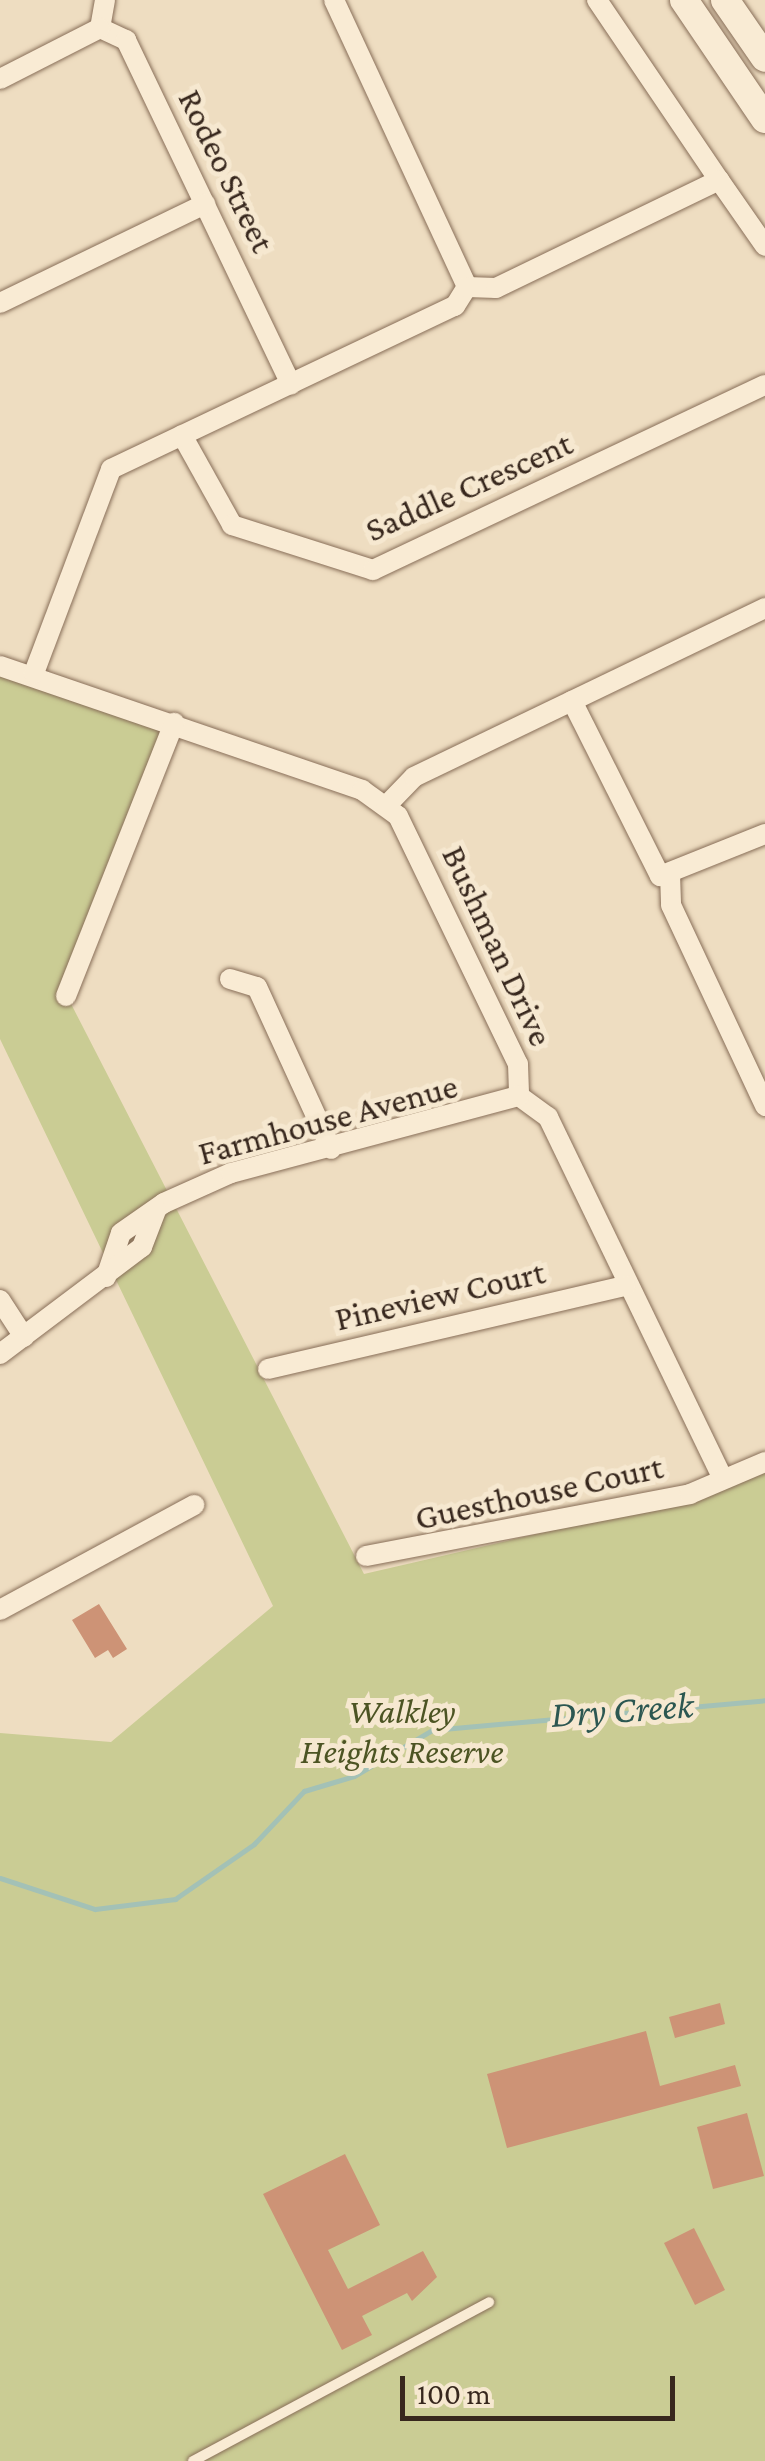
<!DOCTYPE html>
<style>
body{margin:0}
#map{position:relative;width:765px;height:2461px;overflow:hidden;background:#eeddc1;font-family:"Crimson Pro",serif}
div>[style]{position:absolute}
.green>*{inset:0;background:#cacc94}
.stream>*{height:5px;margin:-2.5px;padding:0 2.5px;transform-origin:2.5px;border-radius:2.5px;background:#a3c1b6}
.building>*{inset:0;background:#cd9376}
.roads{filter:drop-shadow(0 0 2px #886e58) drop-shadow(0 0 2px #886e58)}
.service>*{height:10px;margin:-5px;padding:0 5px;transform-origin:5px;border-radius:5px;background:#f9ebd4}
.minor>*{height:20px;margin:-10px;padding:0 10px;transform-origin:10px;border-radius:10px;background:#f9ebd4}
.secondary>*{height:28px;margin:-14px;padding:0 14px;transform-origin:14px;border-radius:14px;background:#f9ebd4}
span{translate:-50% -50%;white-space:nowrap;text-align:center;line-height:1.15;-webkit-text-stroke:10px #f6e8d0;paint-order:stroke}
.street-label{font-size:35px;color:#37271d}
.park-label{font-size:35px;color:#4c5423;font-style:italic}
.water-label{font-size:38px;color:#2c5751;font-style:italic}
.scale{position:absolute;left:400px;top:2376px;width:275px;height:45px;box-sizing:border-box;border:5px solid #37271d;border-top:0;padding-left:12px;font-size:30px;line-height:35px;white-space:nowrap;color:#37271d;-webkit-text-stroke:8px #f6e8d0;paint-order:stroke}
</style>
<div id="map">
<div class="green">
<div style="clip-path:polygon(0 669px,174px 723px,67px 996px,364px 1574px,696px 1497px,765px 1467px,765px 2461px,0 2461px,0 1733px,111px 1742px,273px 1606px,0 1039px)"></div>
</div>
<div class="stream">
<div style="left:0;top:1878px;width:100px;rotate:18.1deg"></div>
<div style="left:95px;top:1909px;width:81px;rotate:-7.1deg"></div>
<div style="left:175px;top:1899px;width:96px;rotate:-34.8deg"></div>
<div style="left:254px;top:1844px;width:73px;rotate:-46.7deg"></div>
<div style="left:304px;top:1791px;width:52px;rotate:-16.7deg"></div>
<div style="left:354px;top:1776px;width:91px;rotate:-30.5deg"></div>
<div style="left:432px;top:1730px;width:334px;rotate:-5.1deg"></div>
</div>
<div class="building">
<div style="clip-path:polygon(99px 1604px,127px 1649px,113px 1658px,108px 1650px,95px 1658px,72px 1620px)"></div>
<div style="clip-path:polygon(720px 2003px,725px 2024px,675px 2038px,669px 2017px)"></div>
<div style="clip-path:polygon(646px 2031px,660px 2086px,735px 2065px,741px 2086px,507px 2148px,487px 2074px)"></div>
<div style="clip-path:polygon(747px 2113px,764px 2176px,713px 2189px,697px 2127px)"></div>
<div style="clip-path:polygon(345px 2154px,380px 2225px,328px 2250px,348px 2289px,423px 2251px,437px 2277px,412px 2301px,407px 2293px,362px 2316px,372px 2335px,342px 2350px,263px 2194px)"></div>
<div style="clip-path:polygon(694px 2228px,725px 2290px,695px 2305px,664px 2243px)"></div>
</div>
<div class="roads">
<div class="service">
<div style="left:193px;top:2461px;width:336px;rotate:-28.2deg"></div>
</div>
<div class="minor">
<div style="left:105px;top:0;width:28px;rotate:100deg"></div>
<div style="left:100px;top:28px;width:29px;rotate:25deg"></div>
<div style="left:126px;top:40px;width:382px;rotate:64.4deg"></div>
<div style="left:334px;top:0;width:316px;rotate:65.1deg"></div>
<div style="left:597px;top:0;width:217px;rotate:55.9deg"></div>
<div style="left:0;top:79px;width:112px;rotate:-27deg"></div>
<div style="left:0;top:303px;width:228px;rotate:-25.8deg"></div>
<div style="left:182px;top:435px;width:103px;rotate:60.9deg"></div>
<div style="left:232px;top:525px;width:148px;rotate:17.7deg"></div>
<div style="left:373px;top:570px;width:433px;rotate:-25.3deg"></div>
<div style="left:0;top:666px;width:383px;rotate:18.9deg"></div>
<div style="left:362px;top:790px;width:44px;rotate:35.8deg"></div>
<div style="left:398px;top:816px;width:276px;rotate:64.2deg"></div>
<div style="left:518px;top:1064px;width:32px;rotate:88deg"></div>
<div style="left:519px;top:1096px;width:36px;rotate:36deg"></div>
<div style="left:548px;top:1117px;width:402px;rotate:64.2deg"></div>
<div style="left:34px;top:673px;width:218px;rotate:-69.3deg"></div>
<div style="left:111px;top:469px;width:381px;rotate:-25.4deg"></div>
<div style="left:455px;top:306px;width:22px;rotate:-58deg"></div>
<div style="left:467px;top:287px;width:29px;rotate:2deg"></div>
<div style="left:496px;top:288px;width:248px;rotate:-25.8deg"></div>
<div style="left:719px;top:180px;width:80px;rotate:55.1deg"></div>
<div style="left:572px;top:701px;width:196px;rotate:63.3deg"></div>
<div style="left:660px;top:876px;width:113px;rotate:-21.8deg"></div>
<div style="left:386px;top:806px;width:40px;rotate:-46deg"></div>
<div style="left:414px;top:777px;width:390px;rotate:-25.7deg"></div>
<div style="left:670px;top:874px;width:31px;rotate:88deg"></div>
<div style="left:671px;top:905px;width:222px;rotate:64.9deg"></div>
<div style="left:230px;top:979px;width:28px;rotate:17deg"></div>
<div style="left:257px;top:987px;width:178px;rotate:65.4deg"></div>
<div style="left:66px;top:996px;width:294px;rotate:-68.4deg"></div>
<div style="left:106px;top:1277px;width:46px;rotate:-71.2deg"></div>
<div style="left:121px;top:1233px;width:52px;rotate:-34.9deg"></div>
<div style="left:164px;top:1203px;width:73px;rotate:-24.1deg"></div>
<div style="left:231px;top:1173px;width:298px;rotate:-15deg"></div>
<div style="left:0;top:1300px;width:44px;rotate:57deg"></div>
<div style="left:0;top:1354px;width:178px;rotate:-37deg"></div>
<div style="left:142px;top:1247px;width:40px;rotate:-69deg"></div>
<div style="left:268px;top:1369px;width:367px;rotate:-13.1deg"></div>
<div style="left:366px;top:1556px;width:330px;rotate:-10.8deg"></div>
<div style="left:690px;top:1494px;width:82px;rotate:-23.1deg"></div>
<div style="left:0;top:1610px;width:221px;rotate:-28.4deg"></div>
</div>
<div class="secondary">
<div style="left:684px;top:0;width:144px;rotate:55.8deg"></div>
<div style="left:725px;top:0;width:70px;rotate:55.4deg"></div>
</div>
</div>
<div class="street-label">
<span style="left:226px;top:171px;rotate:64deg">Rodeo Street</span>
<span style="left:469px;top:487px;rotate:-24deg">Saddle Crescent</span>
<span style="left:497px;top:946px;rotate:65deg">Bushman Drive</span>
<span style="left:328px;top:1120px;rotate:-15deg">Farmhouse Avenue</span>
<span style="left:440px;top:1296px;rotate:-13deg">Pineview Court</span>
<span style="left:539px;top:1493px;rotate:-12deg">Guesthouse Court</span>
</div>
<div class="park-label">
<span style="left:402px;top:1732px">Walkley<br>Heights Reserve</span>
</div>
<div class="water-label">
<span style="left:622px;top:1710px;rotate:-4deg">Dry Creek</span>
</div>
<div class="scale">100 m</div>
</div>
